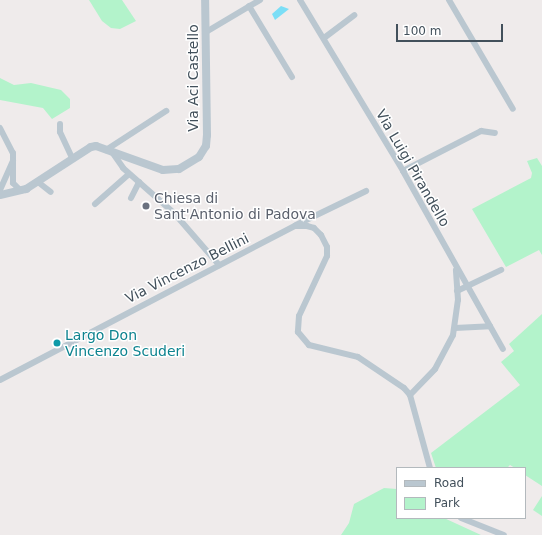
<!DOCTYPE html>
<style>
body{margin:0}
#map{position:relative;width:542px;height:535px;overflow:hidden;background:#efebeb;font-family:"DejaVu Sans",sans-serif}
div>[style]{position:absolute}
.green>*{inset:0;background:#b3f3cb}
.water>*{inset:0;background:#7bdef6}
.minor>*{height:6px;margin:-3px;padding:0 3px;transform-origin:3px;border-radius:3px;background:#bac7d0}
.tertiary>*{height:8px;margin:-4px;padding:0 4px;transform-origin:4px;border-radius:4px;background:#bac7d0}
.dots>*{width:11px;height:11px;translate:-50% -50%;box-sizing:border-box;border:2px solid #fff;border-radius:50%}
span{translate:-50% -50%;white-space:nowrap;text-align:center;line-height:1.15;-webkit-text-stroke:3px #fff;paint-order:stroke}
.street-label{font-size:14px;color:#42505b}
.worship-label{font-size:14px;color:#5b616d}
.left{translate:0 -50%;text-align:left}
.culture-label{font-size:14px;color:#0d838f}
.legend{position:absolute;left:396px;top:467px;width:130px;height:52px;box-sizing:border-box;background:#fff;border:1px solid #b3b9bd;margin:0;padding:5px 7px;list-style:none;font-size:12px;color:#42505b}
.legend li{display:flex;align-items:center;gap:8px;height:20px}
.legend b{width:20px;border:1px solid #b3b9bd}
.scale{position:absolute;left:396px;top:24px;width:107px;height:18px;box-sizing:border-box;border:2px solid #42505b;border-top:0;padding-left:5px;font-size:12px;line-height:14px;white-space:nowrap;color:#42505b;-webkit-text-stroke:3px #fff;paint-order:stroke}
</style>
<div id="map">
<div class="green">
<div style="clip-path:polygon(89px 0,122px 0,136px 21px,120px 29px,111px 28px,102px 21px)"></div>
<div style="clip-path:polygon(0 78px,14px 85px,31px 83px,61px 90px,70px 99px,70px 108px,52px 119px,43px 108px,0 100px)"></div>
<div style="clip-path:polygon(537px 158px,542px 166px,542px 255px,539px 250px,506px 267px,472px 209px,531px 178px,532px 173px,527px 161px)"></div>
<div style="clip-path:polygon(542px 314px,542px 486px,525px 475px,525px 468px,515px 468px,510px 465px,507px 468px,436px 468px,431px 453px,520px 385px,501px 362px,514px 351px,509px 344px)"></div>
<div style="clip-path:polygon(384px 488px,397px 489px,397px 518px,444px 518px,481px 535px,341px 535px,349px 523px,354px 504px)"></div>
<div style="clip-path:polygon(542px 496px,542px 516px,533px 510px)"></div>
</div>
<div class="water">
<div style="clip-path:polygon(281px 6px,289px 9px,275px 20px,272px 14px)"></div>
</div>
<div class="minor">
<div style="left:300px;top:0;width:200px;rotate:58.9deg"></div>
<div style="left:403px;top:171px;width:204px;rotate:60.7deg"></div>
<div style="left:449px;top:0;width:126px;rotate:59.6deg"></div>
<div style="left:249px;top:6px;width:83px;rotate:58.8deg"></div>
<div style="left:206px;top:32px;width:63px;rotate:-30.7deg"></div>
<div style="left:324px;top:38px;width:38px;rotate:-37deg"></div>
<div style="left:60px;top:124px;width:8px;rotate:90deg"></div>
<div style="left:60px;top:132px;width:29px;rotate:65deg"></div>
<div style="left:0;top:128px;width:28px;rotate:63deg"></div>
<div style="left:13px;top:153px;width:30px;rotate:90deg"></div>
<div style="left:13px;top:183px;width:11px;rotate:45deg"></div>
<div style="left:106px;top:150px;width:72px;rotate:-33deg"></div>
<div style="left:112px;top:152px;width:19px;rotate:55deg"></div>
<div style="left:123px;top:168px;width:68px;rotate:41.4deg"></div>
<div style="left:174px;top:213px;width:69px;rotate:49.1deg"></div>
<div style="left:403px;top:171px;width:88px;rotate:-27.1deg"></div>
<div style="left:481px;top:131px;width:14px;rotate:8deg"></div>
<div style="left:38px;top:182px;width:16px;rotate:38deg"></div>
<div style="left:0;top:190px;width:32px;rotate:-66deg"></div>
<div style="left:131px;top:198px;width:18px;rotate:-63deg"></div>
<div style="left:95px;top:204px;width:45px;rotate:-41.4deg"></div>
<div style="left:296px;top:225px;width:78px;rotate:-25.9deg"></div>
<div style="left:457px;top:291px;width:49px;rotate:-25.5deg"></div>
<div style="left:455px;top:328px;width:35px;rotate:-3deg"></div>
<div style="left:0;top:380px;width:333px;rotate:-27.6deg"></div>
<div style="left:295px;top:226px;width:12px"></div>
<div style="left:307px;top:226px;width:7px;rotate:16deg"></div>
<div style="left:314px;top:228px;width:10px;rotate:45deg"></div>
<div style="left:321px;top:235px;width:13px;rotate:63deg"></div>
<div style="left:327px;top:247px;width:9px;rotate:90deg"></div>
<div style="left:327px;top:256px;width:66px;rotate:115deg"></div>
<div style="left:299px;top:316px;width:16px;rotate:94deg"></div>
<div style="left:298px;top:332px;width:17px;rotate:50deg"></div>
<div style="left:309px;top:345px;width:50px;rotate:13.8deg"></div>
<div style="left:358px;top:357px;width:55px;rotate:34deg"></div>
<div style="left:404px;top:388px;width:9px;rotate:49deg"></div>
<div style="left:410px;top:395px;width:76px;rotate:74.7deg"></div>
<div style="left:410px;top:395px;width:36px;rotate:-46deg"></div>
<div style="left:435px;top:369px;width:38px;rotate:-62deg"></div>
<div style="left:453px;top:335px;width:35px;rotate:-82deg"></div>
<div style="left:458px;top:300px;width:30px;rotate:-94deg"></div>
<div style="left:461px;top:518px;width:46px;rotate:21.6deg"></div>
</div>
<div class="tertiary">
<div style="left:0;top:195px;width:27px;rotate:-13deg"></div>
<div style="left:26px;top:189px;width:77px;rotate:-32.9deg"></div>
<div style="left:91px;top:147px;width:5px;rotate:-11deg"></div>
<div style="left:96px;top:146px;width:71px;rotate:19.7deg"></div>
<div style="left:163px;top:170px;width:16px;rotate:-4deg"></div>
<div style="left:179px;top:169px;width:23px;rotate:-31deg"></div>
<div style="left:199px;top:157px;width:13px;rotate:-58deg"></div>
<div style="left:206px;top:146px;width:11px;rotate:-85deg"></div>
<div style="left:207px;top:135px;width:135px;rotate:-90.8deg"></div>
</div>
<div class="dots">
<div style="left:146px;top:206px;background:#6b7280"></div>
<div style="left:57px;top:343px;background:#0f9aa8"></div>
</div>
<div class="street-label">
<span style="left:193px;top:78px;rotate:-90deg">Via Aci Castello</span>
<span style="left:413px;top:168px;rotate:60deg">Via Luigi Pirandello</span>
<span style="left:187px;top:268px;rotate:-27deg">Via Vincenzo Bellini</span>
</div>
<div class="worship-label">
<span class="left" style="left:154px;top:206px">Chiesa di<br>Sant'Antonio di Padova</span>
</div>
<div class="culture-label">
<span class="left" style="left:65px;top:343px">Largo Don<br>Vincenzo Scuderi</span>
</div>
<ul class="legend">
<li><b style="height:5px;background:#bac7d0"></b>Road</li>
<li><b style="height:11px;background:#b3f3cb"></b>Park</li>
</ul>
<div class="scale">100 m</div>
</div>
